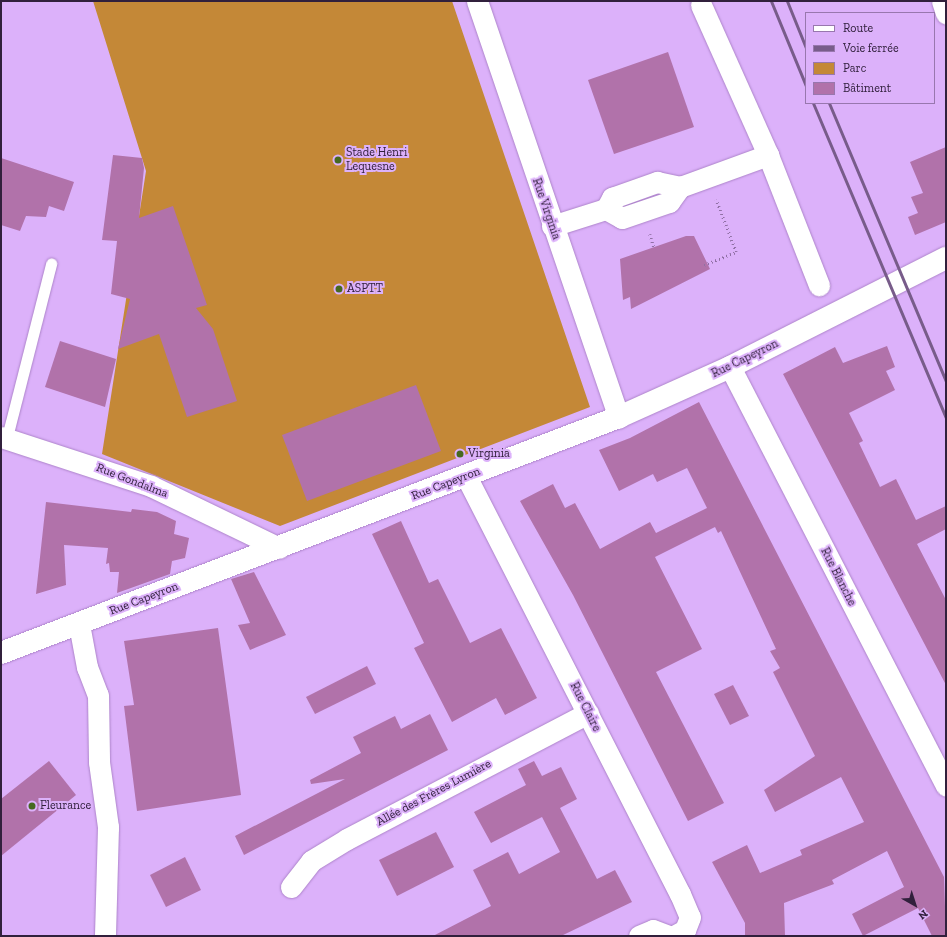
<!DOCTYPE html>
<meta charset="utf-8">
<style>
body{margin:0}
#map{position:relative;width:947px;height:937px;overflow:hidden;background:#dcb1fa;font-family:"Zilla Slab",serif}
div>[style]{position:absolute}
.green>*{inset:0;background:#c48837}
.building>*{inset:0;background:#b172aa}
.path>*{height:2.5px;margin-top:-1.25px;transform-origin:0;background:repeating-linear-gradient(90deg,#9070a5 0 1px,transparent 0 4px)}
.roads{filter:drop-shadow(0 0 1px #ad84ca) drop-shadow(0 0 1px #ad84ca)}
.lane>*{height:11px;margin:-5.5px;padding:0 5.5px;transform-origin:5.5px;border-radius:5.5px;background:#fff}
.street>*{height:21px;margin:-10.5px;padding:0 10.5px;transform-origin:10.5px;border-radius:10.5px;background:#fff}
.secondary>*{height:22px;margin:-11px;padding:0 11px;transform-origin:11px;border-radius:11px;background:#fff}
.rail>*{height:3px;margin:-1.5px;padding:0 1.5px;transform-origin:1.5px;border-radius:1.5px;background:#785c8a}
.dots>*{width:11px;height:11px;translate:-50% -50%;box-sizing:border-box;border:2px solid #dcb1fa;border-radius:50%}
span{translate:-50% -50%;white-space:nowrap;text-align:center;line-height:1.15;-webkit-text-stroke:4px #dcb1fa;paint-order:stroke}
.poi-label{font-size:12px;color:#31203c}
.left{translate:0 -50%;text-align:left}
.street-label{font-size:12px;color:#31203c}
.frame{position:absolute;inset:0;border:2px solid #31203c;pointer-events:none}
.legend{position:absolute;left:805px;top:12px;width:130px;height:92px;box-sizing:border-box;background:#dcb1fa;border:1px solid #9877ae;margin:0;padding:5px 7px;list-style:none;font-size:12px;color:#31203c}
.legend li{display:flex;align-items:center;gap:8px;height:20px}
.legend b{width:20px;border:1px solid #9877ae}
.north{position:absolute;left:895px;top:885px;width:40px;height:40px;-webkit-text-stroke:3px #dcb1fa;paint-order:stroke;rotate:141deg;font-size:11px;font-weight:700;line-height:16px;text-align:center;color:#31203c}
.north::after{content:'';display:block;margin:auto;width:14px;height:18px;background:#31203c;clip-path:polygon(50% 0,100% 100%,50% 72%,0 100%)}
</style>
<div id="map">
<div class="green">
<div style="clip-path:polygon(93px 1px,452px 1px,590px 407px,280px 526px,102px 454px,146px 171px)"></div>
</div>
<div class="building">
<div style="clip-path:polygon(668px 52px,694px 127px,614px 154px,588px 80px)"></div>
<div style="clip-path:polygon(946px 147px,946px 222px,915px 235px,908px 217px,918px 213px,911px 197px,923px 193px,910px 162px)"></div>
<div style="clip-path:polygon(113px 155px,142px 158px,144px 168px,139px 218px,173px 206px,207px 305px,196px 308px,213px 329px,237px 401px,187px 417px,159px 334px,118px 349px,130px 299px,111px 294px,117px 241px,102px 240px)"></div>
<div style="clip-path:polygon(1px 158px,74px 182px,64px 211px,49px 206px,46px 217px,26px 216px,20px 231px,1px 225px)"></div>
<div style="clip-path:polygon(686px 236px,694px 236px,710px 269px,631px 309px,630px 297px,623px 300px,620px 259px)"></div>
<div style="clip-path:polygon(60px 341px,116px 359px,105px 407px,45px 387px)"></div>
<div style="clip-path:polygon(887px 346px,895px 367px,886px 371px,895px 390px,849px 413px,863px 441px,859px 443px,880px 487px,896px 479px,916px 520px,946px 506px,946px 529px,917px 544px,946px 600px,946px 685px,783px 374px,835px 347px,843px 363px)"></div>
<div style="clip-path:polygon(416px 385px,441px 451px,307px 501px,282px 435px)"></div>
<div style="clip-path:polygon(699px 402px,944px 877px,946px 936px,932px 936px,918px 908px,863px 936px,852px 914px,904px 887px,887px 851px,832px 880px,834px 884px,784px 903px,785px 936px,745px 936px,745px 923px,712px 862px,747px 845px,760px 873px,802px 855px,800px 850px,864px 822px,841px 777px,775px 812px,764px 790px,815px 756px,773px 672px,780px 668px,770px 651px,776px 649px,721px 531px,718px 533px,715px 527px,655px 557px,702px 649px,656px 672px,724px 803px,688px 821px,573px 595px,520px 501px,553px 484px,565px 508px,575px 503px,600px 549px,650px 522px,656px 533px,707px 508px,687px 468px,657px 482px,653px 474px,619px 491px,599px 450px,630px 438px)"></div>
<div style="clip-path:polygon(46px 502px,131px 512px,132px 509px,157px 512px,176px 521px,174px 534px,189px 538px,185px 558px,172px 561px,170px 574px,117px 593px,119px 572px,110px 572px,109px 563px,106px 564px,108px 548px,64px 545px,66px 585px,36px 594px)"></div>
<div style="clip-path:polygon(401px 521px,429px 583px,438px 579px,470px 643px,501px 628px,537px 698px,505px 715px,496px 698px,452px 722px,414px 648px,424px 643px,372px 534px)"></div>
<div style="clip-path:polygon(254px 572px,286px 635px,250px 650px,238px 625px,250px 623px,231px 579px)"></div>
<div style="clip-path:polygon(218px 628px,241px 795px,137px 811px,124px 706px,134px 705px,124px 641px)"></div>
<div style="clip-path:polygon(367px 666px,376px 684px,315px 714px,306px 697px)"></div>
<div style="clip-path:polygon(733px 685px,749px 716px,730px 725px,714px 694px)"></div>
<div style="clip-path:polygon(430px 714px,448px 750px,244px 855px,235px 836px,345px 779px,311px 784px,310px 780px,361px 753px,353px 737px,395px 716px,401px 729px)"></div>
<div style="clip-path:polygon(49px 761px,76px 795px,1px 856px,1px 799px)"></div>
<div style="clip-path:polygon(534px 761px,542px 776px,561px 767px,577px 799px,560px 808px,597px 879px,615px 870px,632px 902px,561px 936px,433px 936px,491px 906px,473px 870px,508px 852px,519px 874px,560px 852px,542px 817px,491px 843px,474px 812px,526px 785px,518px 769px)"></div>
<div style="clip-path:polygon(436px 832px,454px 867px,397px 896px,379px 860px)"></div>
<div style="clip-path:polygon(185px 857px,201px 890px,166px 907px,150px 875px)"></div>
</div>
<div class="path">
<div style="left:650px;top:234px;width:14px;rotate:73deg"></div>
<div style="left:704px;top:265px;width:35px;rotate:-22deg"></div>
<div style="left:736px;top:252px;width:56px;rotate:-111deg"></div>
</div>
<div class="roads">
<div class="lane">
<div style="left:7px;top:437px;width:179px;rotate:-75.7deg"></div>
</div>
<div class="street">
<div style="left:477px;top:1px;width:440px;rotate:71.2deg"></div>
<div style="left:942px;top:1px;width:13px;rotate:72deg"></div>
<div style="left:701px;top:5px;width:164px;rotate:65.9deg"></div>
<div style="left:768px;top:155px;width:140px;rotate:68.6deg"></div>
<div style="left:606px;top:209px;width:18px;rotate:29deg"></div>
<div style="left:622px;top:218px;width:50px;rotate:-18.8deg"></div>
<div style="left:669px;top:202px;width:19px;rotate:-54deg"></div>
<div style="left:680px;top:187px;width:94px;rotate:-20deg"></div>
<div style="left:552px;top:226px;width:57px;rotate:-17.5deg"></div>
<div style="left:606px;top:209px;width:13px;rotate:-61deg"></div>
<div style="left:612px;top:198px;width:48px;rotate:-19.6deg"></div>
<div style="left:657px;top:182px;width:24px;rotate:12deg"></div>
<div style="left:730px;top:367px;width:471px;rotate:62.7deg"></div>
<div style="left:1px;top:437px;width:158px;rotate:18.1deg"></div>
<div style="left:151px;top:486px;width:142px;rotate:25.8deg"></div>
<div style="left:466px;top:476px;width:470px;rotate:62.9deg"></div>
<div style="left:680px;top:894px;width:25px;rotate:67deg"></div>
<div style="left:690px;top:917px;width:14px;rotate:111deg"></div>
<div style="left:685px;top:930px;width:13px;rotate:151deg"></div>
<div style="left:79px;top:624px;width:44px;rotate:79.5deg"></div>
<div style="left:87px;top:667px;width:30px;rotate:69deg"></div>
<div style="left:98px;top:695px;width:67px;rotate:89.1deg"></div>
<div style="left:99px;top:762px;width:66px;rotate:82.1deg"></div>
<div style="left:108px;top:827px;width:109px;rotate:91.6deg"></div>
<div style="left:291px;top:887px;width:33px;rotate:-52deg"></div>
<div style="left:311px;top:861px;width:42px;rotate:-31.4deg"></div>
<div style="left:347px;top:839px;width:272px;rotate:-27.6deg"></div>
<div style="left:639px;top:936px;width:15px;rotate:-23deg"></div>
<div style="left:653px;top:930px;width:17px;rotate:21deg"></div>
</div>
<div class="secondary">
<div style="left:1px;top:653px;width:662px;rotate:-20.9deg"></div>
<div style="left:619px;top:417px;width:122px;rotate:-24.2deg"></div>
<div style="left:730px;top:367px;width:242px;rotate:-26.8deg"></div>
</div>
</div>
<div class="rail">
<div style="left:771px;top:1px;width:92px;rotate:67.6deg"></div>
<div style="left:787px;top:1px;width:51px;rotate:68deg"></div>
<div style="left:813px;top:103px;width:342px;rotate:67.1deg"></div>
<div style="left:829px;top:103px;width:303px;rotate:67.2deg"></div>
</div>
<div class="dots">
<div style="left:338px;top:160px;background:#476920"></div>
<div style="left:339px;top:289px;background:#476920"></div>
<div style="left:460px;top:454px;background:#476920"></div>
<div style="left:32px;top:806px;background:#476920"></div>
</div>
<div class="poi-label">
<span class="left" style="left:346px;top:160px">Stade Henri<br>Lequesne</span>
<span class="left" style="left:347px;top:289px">ASPTT</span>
<span class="left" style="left:468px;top:454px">Virginia</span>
<span class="left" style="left:40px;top:806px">Fleurance</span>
</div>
<div class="street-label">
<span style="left:546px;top:209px;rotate:71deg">Rue Virginia</span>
<span style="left:745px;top:359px;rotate:-26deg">Rue Capeyron</span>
<span style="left:132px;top:481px;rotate:21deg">Rue Gondalma</span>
<span style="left:446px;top:484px;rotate:-21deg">Rue Capeyron</span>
<span style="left:838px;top:577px;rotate:63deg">Rue Blanche</span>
<span style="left:144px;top:599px;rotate:-21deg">Rue Capeyron</span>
<span style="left:585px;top:707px;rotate:63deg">Rue Claire</span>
<span style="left:434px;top:793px;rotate:-28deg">Allée des Frères Lumière</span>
</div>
<div class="frame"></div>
<ul class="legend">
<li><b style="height:5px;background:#fff"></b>Route</li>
<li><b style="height:5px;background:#785c8a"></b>Voie ferrée</li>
<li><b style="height:11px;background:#c48837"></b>Parc</li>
<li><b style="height:11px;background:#b172aa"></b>Bâtiment</li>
</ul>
<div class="north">N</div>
</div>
